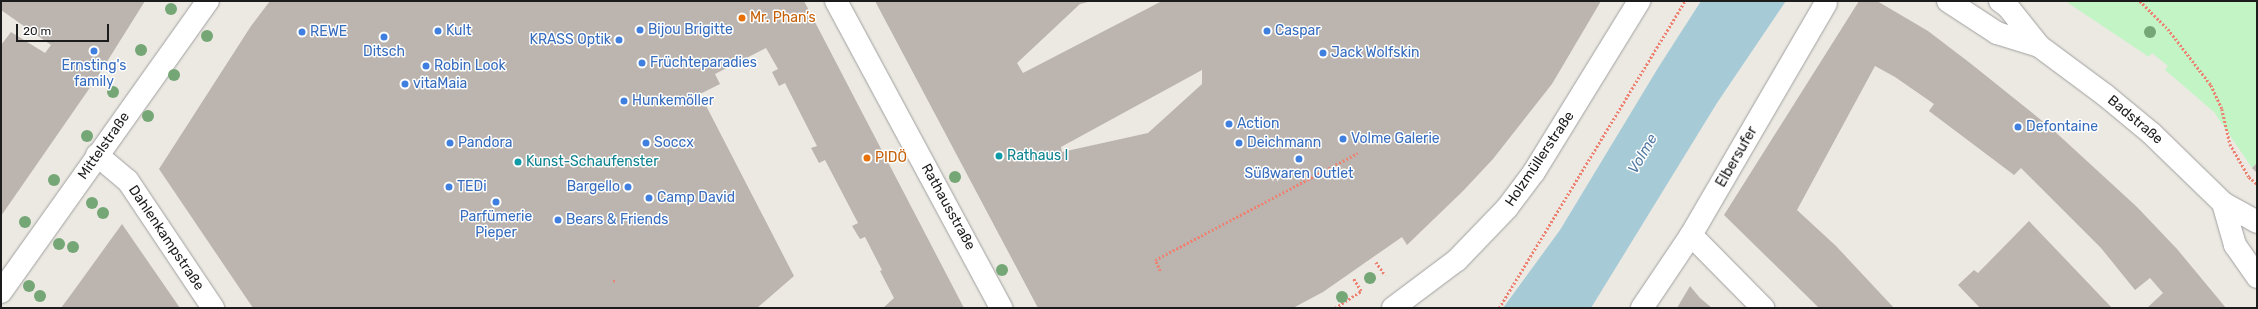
<!DOCTYPE html>
<meta charset="utf-8">
<style>
body{margin:0}
#map{position:relative;width:2258px;height:309px;overflow:hidden;background:#ece9e2;font-family:Rubik,sans-serif}
div>[style]{position:absolute}
.park>*{inset:0;background:#c2f4c6}
.water>*{inset:0;background:#a6cbd7}
.building>*{inset:0;background:#bcb5af}
.path>*{height:2.5px;margin-top:-1.25px;transform-origin:0;background:repeating-linear-gradient(90deg,#ed8172 0 2px,transparent 0 4px)}
.roads{filter:drop-shadow(0 0 1px #a0a0a0) drop-shadow(0 0 1px #a0a0a0)}
.minor>*{height:22px;margin:-11px;padding:0 11px;transform-origin:11px;border-radius:11px;background:#fff}
.trees>*{width:12px;height:12px;margin:-6px;border-radius:50%;background:#75a676}
.dots>*{width:11px;height:11px;translate:-50% -50%;box-sizing:border-box;border:2px solid #fff;border-radius:50%}
span{translate:-50% -50%;white-space:nowrap;text-align:center;line-height:1.15;-webkit-text-stroke:3px #fff;paint-order:stroke}
.food-label{font-size:14px;color:#c56008}
.left{translate:0 -50%;text-align:left}
.shop-label{font-size:14px;color:#366cbe}
.right{translate:-100% -50%;text-align:right}
.street-label{font-size:14px;color:#1c1c1c}
.culture-label{font-size:14px;color:#0d838f}
.water-label{font-size:15px;color:#5179a3;font-style:italic}
.frame{position:absolute;inset:0;border:2px solid #1c1c1c;pointer-events:none}
.scale{position:absolute;left:16px;top:24px;width:93px;height:18px;box-sizing:border-box;border:2px solid #1c1c1c;border-top:0;padding-left:5px;font-size:12px;line-height:14px;white-space:nowrap;color:#1c1c1c;-webkit-text-stroke:3px #fff;paint-order:stroke}
</style>
<div id="map">
<div class="park">
<div style="clip-path:polygon(2065px 1px,2257px 1px,2257px 163px,2252px 168px,2214px 112px,2165px 70px,2168px 66px,2152px 53px,2149px 57px)"></div>
</div>
<div class="water">
<div style="clip-path:polygon(1701px 1px,1786px 1px,1717px 103px,1591px 308px,1503px 308px,1560px 230px,1658px 68px)"></div>
</div>
<div class="building">
<div style="clip-path:polygon(1px 1px,145px 1px,98px 76px,1px 216px,1px 45px,11px 32px,45px 53px,51px 45px,1px 10px)"></div>
<div style="clip-path:polygon(270px 1px,804px 1px,964px 308px,883px 308px,894px 298px,880px 271px,882px 270px,865px 237px,860px 239px,852px 226px,858px 223px,825px 160px,819px 163px,811px 148px,817px 146px,785px 83px,779px 86px,772px 72px,778px 69px,766px 48px,715px 74px,720px 84px,700px 94px,794px 276px,757px 308px,253px 308px,159px 169px,251px 26px)"></div>
<div style="clip-path:polygon(evenodd,875px 1px,1092px 1px,1080px 4px,1017px 63px,1023px 73px,1162px 1px,1601px 1px,1552px 84px,1493px 159px,1463px 191px,1407px 245px,1402px 237px,1323px 292px,1293px 308px,1038px 308px,875px 1px,1202px 70px,1202px 84px,1148px 133px,1062px 152px,1061px 147px,1202px 70px)"></div>
<div style="clip-path:polygon(1859px 1px,1877px 1px,1928px 31px,1970px 63px,2051px 128px,2137px 207px,2177px 249px,2226px 308px,2147px 308px,2163px 293px,2150px 278px,2135px 290px,2101px 248px,2021px 168px,2014px 175px,1929px 111px,1934px 104px,1895px 77px,1875px 66px,1797px 210px,1836px 246px,1894px 308px,1819px 308px,1724px 215px)"></div>
<div style="clip-path:polygon(2257px 163px,2257px 173px,2252px 168px)"></div>
<div style="clip-path:polygon(2029px 221px,2112px 308px,1980px 308px,1958px 285px,1974px 270px,1978px 273px)"></div>
<div style="clip-path:polygon(122px 224px,180px 308px,61px 308px,75px 289px)"></div>
<div style="clip-path:polygon(1690px 286px,1700px 298px,1712px 308px,1677px 308px)"></div>
</div>
<div class="path">
<div style="left:2140px;top:1px;width:40px;rotate:45deg"></div>
<div style="left:2168px;top:29px;width:71px;rotate:52.5deg"></div>
<div style="left:2211px;top:85px;width:26px;rotate:65deg"></div>
<div style="left:2222px;top:109px;width:36px;rotate:77deg"></div>
<div style="left:2230px;top:144px;width:38px;rotate:60deg"></div>
<div style="left:2249px;top:177px;width:11px;rotate:41deg"></div>
<div style="left:1376px;top:262px;width:16px;rotate:55deg"></div>
<div style="left:1160px;top:271px;width:12px;rotate:-114deg"></div>
<div style="left:1155px;top:260px;width:229px;rotate:-27.8deg"></div>
<div style="left:613px;top:281px;width:2px;rotate:-27deg"></div>
<div style="left:1335px;top:308px;width:31px;rotate:-33deg"></div>
<div style="left:1361px;top:291px;width:15px;rotate:-122deg"></div>
<div style="left:1499px;top:308px;width:359px;rotate:-58.8deg"></div>
</div>
<div class="roads">
<div class="minor">
<div style="left:836px;top:1px;width:349px;rotate:61.7deg"></div>
<div style="left:1948px;top:1px;width:59px;rotate:33.1deg"></div>
<div style="left:1997px;top:33px;width:44px;rotate:17.2deg"></div>
<div style="left:2000px;top:1px;width:10px;rotate:37deg"></div>
<div style="left:2008px;top:7px;width:50px;rotate:51.5deg"></div>
<div style="left:2039px;top:46px;width:82px;rotate:36.6deg"></div>
<div style="left:2105px;top:95px;width:60px;rotate:39.6deg"></div>
<div style="left:2151px;top:133px;width:100px;rotate:44.2deg"></div>
<div style="left:2223px;top:203px;width:39px;rotate:29deg"></div>
<div style="left:97px;top:155px;width:40px;rotate:40deg"></div>
<div style="left:128px;top:181px;width:153px;rotate:56.2deg"></div>
<div style="left:2223px;top:203px;width:44px;rotate:74.1deg"></div>
<div style="left:2235px;top:245px;width:39px;rotate:55deg"></div>
<div style="left:1691px;top:235px;width:103px;rotate:45.4deg"></div>
<div style="left:1px;top:292px;width:357px;rotate:-54.6deg"></div>
<div style="left:1393px;top:308px;width:80px;rotate:-36.9deg"></div>
<div style="left:1457px;top:260px;width:72px;rotate:-46.1deg"></div>
<div style="left:1507px;top:208px;width:45px;rotate:-53.1deg"></div>
<div style="left:1534px;top:172px;width:201px;rotate:-58.4deg"></div>
<div style="left:1642px;top:308px;width:88px;rotate:-56.1deg"></div>
<div style="left:1691px;top:235px;width:268px;rotate:-59.8deg"></div>
</div>
</div>
<div class="trees">
<div style="left:171px;top:9px"></div>
<div style="left:2150px;top:32px"></div>
<div style="left:207px;top:36px"></div>
<div style="left:141px;top:50px"></div>
<div style="left:174px;top:75px"></div>
<div style="left:113px;top:92px"></div>
<div style="left:148px;top:116px"></div>
<div style="left:87px;top:136px"></div>
<div style="left:955px;top:177px"></div>
<div style="left:54px;top:180px"></div>
<div style="left:92px;top:203px"></div>
<div style="left:103px;top:213px"></div>
<div style="left:25px;top:222px"></div>
<div style="left:59px;top:244px"></div>
<div style="left:73px;top:247px"></div>
<div style="left:1002px;top:270px"></div>
<div style="left:1370px;top:278px"></div>
<div style="left:29px;top:286px"></div>
<div style="left:40px;top:296px"></div>
<div style="left:1342px;top:297px"></div>
</div>
<div class="dots">
<div style="left:742px;top:18px;background:#e8710a"></div>
<div style="left:640px;top:30px;background:#3f7fe0"></div>
<div style="left:438px;top:31px;background:#3f7fe0"></div>
<div style="left:1267px;top:31px;background:#3f7fe0"></div>
<div style="left:302px;top:32px;background:#3f7fe0"></div>
<div style="left:384px;top:37px;background:#3f7fe0"></div>
<div style="left:619px;top:40px;background:#3f7fe0"></div>
<div style="left:94px;top:51px;background:#3f7fe0"></div>
<div style="left:1323px;top:53px;background:#3f7fe0"></div>
<div style="left:642px;top:63px;background:#3f7fe0"></div>
<div style="left:426px;top:66px;background:#3f7fe0"></div>
<div style="left:405px;top:84px;background:#3f7fe0"></div>
<div style="left:624px;top:101px;background:#3f7fe0"></div>
<div style="left:1229px;top:124px;background:#3f7fe0"></div>
<div style="left:2018px;top:127px;background:#3f7fe0"></div>
<div style="left:1343px;top:139px;background:#3f7fe0"></div>
<div style="left:450px;top:143px;background:#3f7fe0"></div>
<div style="left:646px;top:143px;background:#3f7fe0"></div>
<div style="left:1239px;top:143px;background:#3f7fe0"></div>
<div style="left:999px;top:156px;background:#0f9aa8"></div>
<div style="left:867px;top:158px;background:#e8710a"></div>
<div style="left:1299px;top:159px;background:#3f7fe0"></div>
<div style="left:518px;top:162px;background:#0f9aa8"></div>
<div style="left:449px;top:187px;background:#3f7fe0"></div>
<div style="left:628px;top:187px;background:#3f7fe0"></div>
<div style="left:649px;top:198px;background:#3f7fe0"></div>
<div style="left:496px;top:202px;background:#3f7fe0"></div>
<div style="left:558px;top:220px;background:#3f7fe0"></div>
</div>
<div class="food-label">
<span class="left" style="left:750px;top:18px">Mr. Phan’s</span>
<span class="left" style="left:875px;top:158px">PIDÖ</span>
</div>
<div class="shop-label">
<span class="left" style="left:648px;top:30px">Bijou Brigitte</span>
<span class="left" style="left:446px;top:31px">Kult</span>
<span class="left" style="left:1275px;top:31px">Caspar</span>
<span class="left" style="left:310px;top:32px">REWE</span>
<span class="right" style="left:611px;top:40px">KRASS Optik</span>
<span style="left:384px;top:52px">Ditsch</span>
<span class="left" style="left:1331px;top:53px">Jack Wolfskin</span>
<span class="left" style="left:650px;top:63px">Früchteparadies</span>
<span style="left:94px;top:74px">Ernsting's<br>family</span>
<span class="left" style="left:434px;top:66px">Robin Look</span>
<span class="left" style="left:413px;top:84px">vitaMaia</span>
<span class="left" style="left:632px;top:101px">Hunkemöller</span>
<span class="left" style="left:1237px;top:124px">Action</span>
<span class="left" style="left:2026px;top:127px">Defontaine</span>
<span class="left" style="left:1351px;top:139px">Volme Galerie</span>
<span class="left" style="left:458px;top:143px">Pandora</span>
<span class="left" style="left:654px;top:143px">Soccx</span>
<span class="left" style="left:1247px;top:143px">Deichmann</span>
<span style="left:1299px;top:174px">Süßwaren Outlet</span>
<span class="left" style="left:457px;top:187px">TEDi</span>
<span class="right" style="left:620px;top:187px">Bargello</span>
<span class="left" style="left:657px;top:198px">Camp David</span>
<span style="left:496px;top:225px">Parfümerie<br>Pieper</span>
<span class="left" style="left:566px;top:220px">Bears &amp; Friends</span>
</div>
<div class="street-label">
<span style="left:2135px;top:120px;rotate:40deg">Badstraße</span>
<span style="left:104px;top:146px;rotate:-55deg">Mittelstraße</span>
<span style="left:1737px;top:157px;rotate:-60deg">Elbersufer</span>
<span style="left:1540px;top:159px;rotate:-56deg">Holzmüllerstraße</span>
<span style="left:948px;top:207px;rotate:61deg">Rathausstraße</span>
<span style="left:166px;top:238px;rotate:56deg">Dahlenkampstraße</span>
</div>
<div class="culture-label">
<span class="left" style="left:1007px;top:156px">Rathaus I</span>
<span class="left" style="left:526px;top:162px">Kunst-Schaufenster</span>
</div>
<div class="water-label">
<span style="left:1643px;top:154px;rotate:-60deg">Volme</span>
</div>
<div class="frame"></div>
<div class="scale">20 m</div>
</div>
